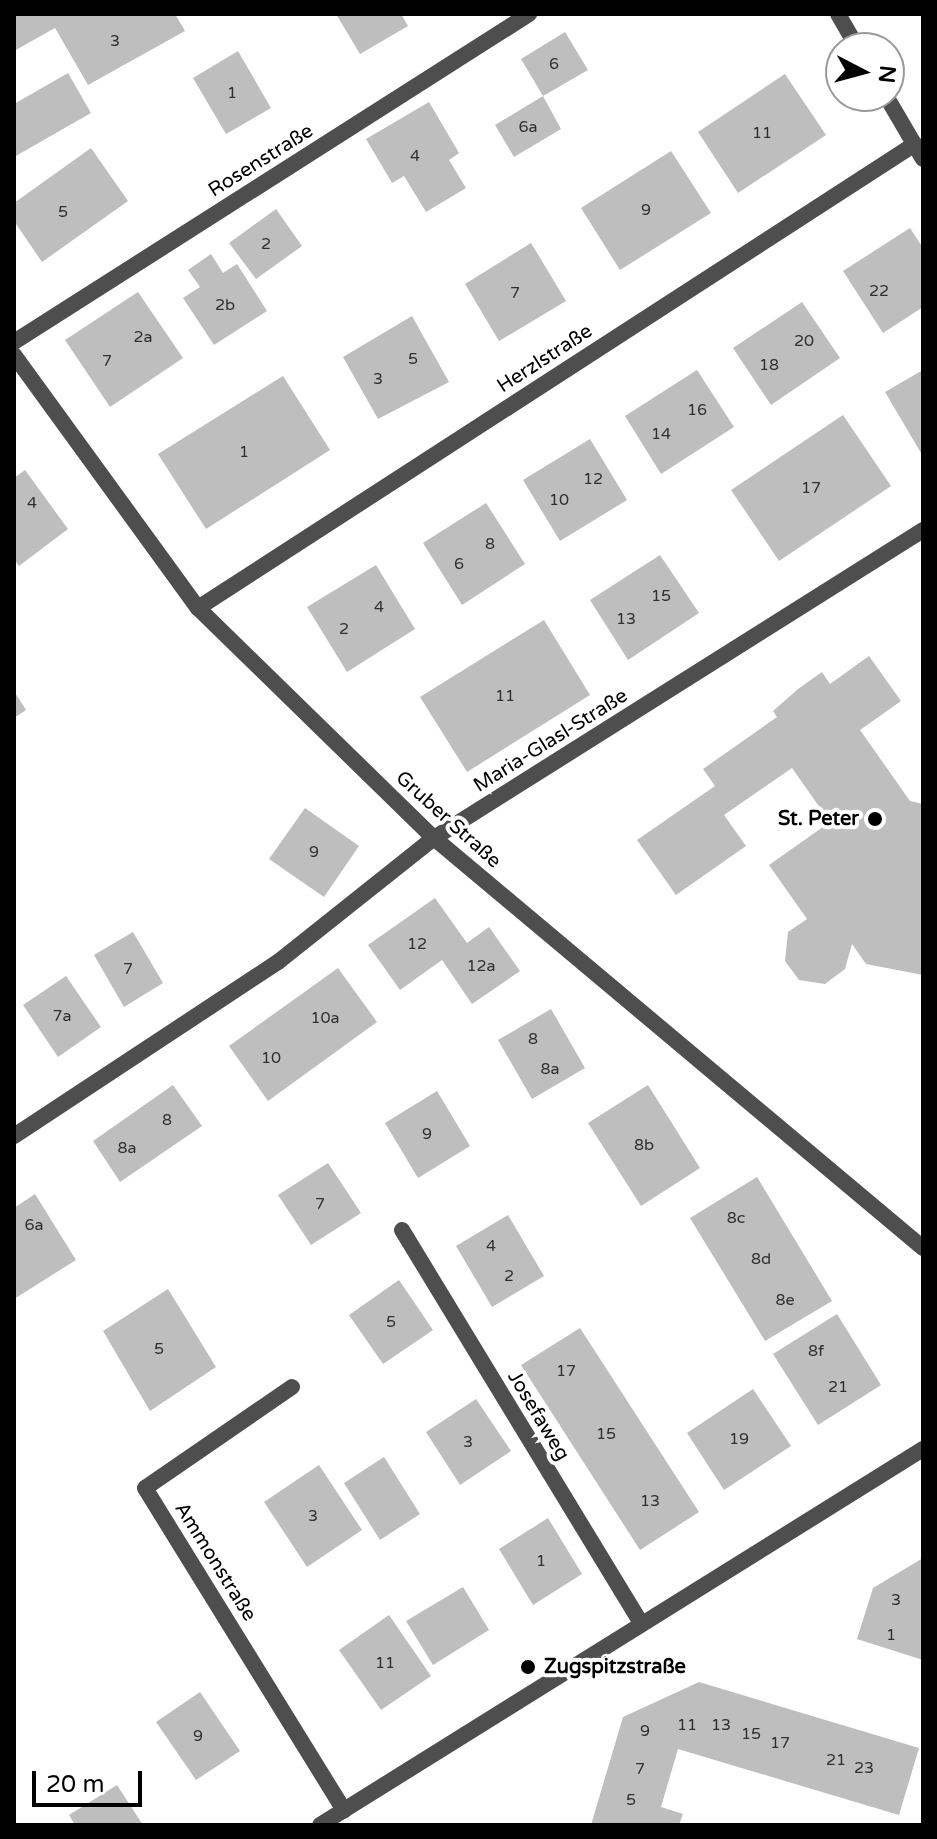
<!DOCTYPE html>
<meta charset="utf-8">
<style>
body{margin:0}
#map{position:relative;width:937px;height:1839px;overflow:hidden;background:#fff;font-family:"Varela Round",sans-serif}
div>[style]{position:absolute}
.building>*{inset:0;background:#bebebe}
.street>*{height:16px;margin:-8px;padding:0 8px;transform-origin:8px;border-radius:8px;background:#4e4e4e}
.dots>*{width:22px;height:22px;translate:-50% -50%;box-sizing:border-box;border:4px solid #fff;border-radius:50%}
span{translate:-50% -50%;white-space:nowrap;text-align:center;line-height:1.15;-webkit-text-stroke:8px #fff;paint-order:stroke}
.number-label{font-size:16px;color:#303030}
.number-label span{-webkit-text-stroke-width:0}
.street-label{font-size:20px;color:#000}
.poi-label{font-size:20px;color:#000;font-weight:700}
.right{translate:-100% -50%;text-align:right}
.left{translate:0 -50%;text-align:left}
.frame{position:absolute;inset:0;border:16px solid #000;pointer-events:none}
.north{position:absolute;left:825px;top:32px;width:80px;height:80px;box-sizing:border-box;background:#fff;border:2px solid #999;border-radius:50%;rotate:96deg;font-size:22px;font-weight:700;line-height:32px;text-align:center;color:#000}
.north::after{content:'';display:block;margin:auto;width:28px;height:36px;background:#000;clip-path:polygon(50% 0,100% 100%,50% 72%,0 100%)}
.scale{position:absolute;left:32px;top:1771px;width:110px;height:36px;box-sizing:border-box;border:4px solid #000;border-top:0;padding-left:10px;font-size:24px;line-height:28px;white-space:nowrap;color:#000;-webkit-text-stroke:6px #fff;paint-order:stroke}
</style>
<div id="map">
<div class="building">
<div style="clip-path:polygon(14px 14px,175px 14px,185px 31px,88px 85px,55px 28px,14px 51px)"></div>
<div style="clip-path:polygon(336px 14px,401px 14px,408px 26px,360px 54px)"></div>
<div style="clip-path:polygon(565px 32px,588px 70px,543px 96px,521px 59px)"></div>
<div style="clip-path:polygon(238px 51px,271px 108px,226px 134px,193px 78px)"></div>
<div style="clip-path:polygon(68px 73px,91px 113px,14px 157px,14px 104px)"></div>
<div style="clip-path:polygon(785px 74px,826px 135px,738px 193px,698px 132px)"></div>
<div style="clip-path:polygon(543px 96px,561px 129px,514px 157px,495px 125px)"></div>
<div style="clip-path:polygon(429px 102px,459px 153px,449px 160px,466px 188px,426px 212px,404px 176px,392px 183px,366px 139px)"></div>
<div style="clip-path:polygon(91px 148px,128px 201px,42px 262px,14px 221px,14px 203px)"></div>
<div style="clip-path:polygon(671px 151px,711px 213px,620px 270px,581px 208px)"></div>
<div style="clip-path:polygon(276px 209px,302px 246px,256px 279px,229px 243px)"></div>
<div style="clip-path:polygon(910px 228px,923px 248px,923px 307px,883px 333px,843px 271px)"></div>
<div style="clip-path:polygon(531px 243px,566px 301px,499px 341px,465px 284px)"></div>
<div style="clip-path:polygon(211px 254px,223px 273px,237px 264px,267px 311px,214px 345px,183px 298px,200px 287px,188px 270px)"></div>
<div style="clip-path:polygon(138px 292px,183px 358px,110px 407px,65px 340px)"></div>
<div style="clip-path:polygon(802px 302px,840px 358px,771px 405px,733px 348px)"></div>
<div style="clip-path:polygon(412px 316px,449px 382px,378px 419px,343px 357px)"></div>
<div style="clip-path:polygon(697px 370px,734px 427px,661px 474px,625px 416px)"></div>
<div style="clip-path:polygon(923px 370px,923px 452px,921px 453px,885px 392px)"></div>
<div style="clip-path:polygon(283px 376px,330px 450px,206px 529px,158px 454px)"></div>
<div style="clip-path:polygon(843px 415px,891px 486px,779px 561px,731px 490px)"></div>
<div style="clip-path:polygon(590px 439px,627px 500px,560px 541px,523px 480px)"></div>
<div style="clip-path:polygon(25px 470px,68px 529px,19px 566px,14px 559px,14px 478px)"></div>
<div style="clip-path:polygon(486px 503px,525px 564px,462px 605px,423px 543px)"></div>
<div style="clip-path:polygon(660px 555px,699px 613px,628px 660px,590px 600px)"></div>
<div style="clip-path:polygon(376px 565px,415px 629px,347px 672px,307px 607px)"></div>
<div style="clip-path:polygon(544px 620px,590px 695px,467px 772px,420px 697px)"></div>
<div style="clip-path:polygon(869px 656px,901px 701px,860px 730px,910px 801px,923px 804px,923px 975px,866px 964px,852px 944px,845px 969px,825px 984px,799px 980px,785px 961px,788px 932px,807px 919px,769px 865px,830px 822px,792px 768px,724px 815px,746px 846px,676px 895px,637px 840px,715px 786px,703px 769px,777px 717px,773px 711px,798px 689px,822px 672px,830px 684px)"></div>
<div style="clip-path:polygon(14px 691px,26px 710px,14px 718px)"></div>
<div style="clip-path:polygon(305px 808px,359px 846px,324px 897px,269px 859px)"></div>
<div style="clip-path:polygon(435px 898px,467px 943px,489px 927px,520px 971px,472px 1004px,442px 960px,400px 990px,368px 945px)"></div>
<div style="clip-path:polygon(133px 932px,163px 983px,124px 1007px,94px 955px)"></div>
<div style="clip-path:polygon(338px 968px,377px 1022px,268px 1101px,229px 1046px)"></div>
<div style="clip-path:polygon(66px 976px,101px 1027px,58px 1057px,23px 1005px)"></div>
<div style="clip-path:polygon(551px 1009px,585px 1068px,532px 1099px,498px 1040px)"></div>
<div style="clip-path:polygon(173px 1085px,202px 1126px,120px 1182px,93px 1141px)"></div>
<div style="clip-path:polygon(648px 1085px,700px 1168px,641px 1206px,588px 1123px)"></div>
<div style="clip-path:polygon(437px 1091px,470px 1146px,418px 1178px,385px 1123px)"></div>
<div style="clip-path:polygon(328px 1163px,361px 1213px,311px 1245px,278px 1195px)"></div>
<div style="clip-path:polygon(757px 1177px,832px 1301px,765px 1341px,690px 1218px)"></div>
<div style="clip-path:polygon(35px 1194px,76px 1260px,14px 1299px,14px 1208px)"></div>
<div style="clip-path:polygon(508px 1215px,544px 1276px,492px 1307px,456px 1246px)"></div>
<div style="clip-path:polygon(399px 1280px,433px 1330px,383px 1364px,349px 1315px)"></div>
<div style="clip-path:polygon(168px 1289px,216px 1367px,150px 1411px,103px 1331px)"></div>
<div style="clip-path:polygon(837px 1314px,881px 1385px,818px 1425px,773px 1354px)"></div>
<div style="clip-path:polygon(580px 1328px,699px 1512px,640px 1550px,521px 1365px)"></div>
<div style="clip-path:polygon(753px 1389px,791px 1446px,724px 1490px,687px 1433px)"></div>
<div style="clip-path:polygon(476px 1399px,511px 1451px,460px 1485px,426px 1432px)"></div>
<div style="clip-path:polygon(384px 1457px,420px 1514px,380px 1540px,344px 1483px)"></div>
<div style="clip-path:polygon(319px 1465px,362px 1530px,307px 1567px,264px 1502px)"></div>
<div style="clip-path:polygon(548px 1518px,582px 1574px,533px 1605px,499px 1549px)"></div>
<div style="clip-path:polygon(923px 1558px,923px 1660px,857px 1639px,873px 1588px)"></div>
<div style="clip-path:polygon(463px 1587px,489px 1630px,433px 1665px,406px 1621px)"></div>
<div style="clip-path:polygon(389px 1615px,431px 1676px,381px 1710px,339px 1650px)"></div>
<div style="clip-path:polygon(699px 1682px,919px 1748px,899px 1815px,678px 1749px,661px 1807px,683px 1814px,679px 1825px,591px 1825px,623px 1717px)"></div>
<div style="clip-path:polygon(200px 1692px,240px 1751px,196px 1780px,156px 1722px)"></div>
<div style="clip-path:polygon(117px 1785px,143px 1825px,75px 1825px,69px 1815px)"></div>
</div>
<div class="street">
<div style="left:838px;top:14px;width:39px;rotate:60deg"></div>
<div style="left:886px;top:96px;width:73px;rotate:59.6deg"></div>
<div style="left:14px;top:342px;width:611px;rotate:-32.49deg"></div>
<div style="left:14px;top:355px;width:313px;rotate:54deg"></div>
<div style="left:198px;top:608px;width:330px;rotate:44.3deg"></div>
<div style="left:434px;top:838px;width:638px;rotate:39.98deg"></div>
<div style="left:198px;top:608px;width:854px;rotate:-32.91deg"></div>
<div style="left:14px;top:1136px;width:316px;rotate:-33.4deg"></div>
<div style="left:278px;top:962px;width:199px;rotate:-38.5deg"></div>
<div style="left:434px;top:838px;width:578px;rotate:-32.21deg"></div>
<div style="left:402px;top:1230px;width:459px;rotate:58.7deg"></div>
<div style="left:292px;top:1387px;width:178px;rotate:145.5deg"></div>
<div style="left:145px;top:1488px;width:379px;rotate:58.3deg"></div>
<div style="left:320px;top:1825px;width:711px;rotate:-31.95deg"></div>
</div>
<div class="dots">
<div style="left:875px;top:819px;background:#000"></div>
<div style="left:528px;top:1667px;background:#000"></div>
</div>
<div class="number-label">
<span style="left:115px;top:41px">3</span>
<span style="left:554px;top:64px">6</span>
<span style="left:232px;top:93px">1</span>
<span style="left:528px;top:127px">6a</span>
<span style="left:762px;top:133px">11</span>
<span style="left:415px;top:156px">4</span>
<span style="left:646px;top:210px">9</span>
<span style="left:63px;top:212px">5</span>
<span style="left:266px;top:244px">2</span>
<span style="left:879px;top:291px">22</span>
<span style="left:515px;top:293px">7</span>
<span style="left:225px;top:305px">2b</span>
<span style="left:143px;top:337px">2a</span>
<span style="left:804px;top:341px">20</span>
<span style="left:413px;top:359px">5</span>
<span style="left:107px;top:361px">7</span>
<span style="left:769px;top:365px">18</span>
<span style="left:378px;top:379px">3</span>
<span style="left:697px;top:410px">16</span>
<span style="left:661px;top:434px">14</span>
<span style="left:244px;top:452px">1</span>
<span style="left:593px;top:479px">12</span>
<span style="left:811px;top:488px">17</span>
<span style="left:559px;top:500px">10</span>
<span style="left:32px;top:503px">4</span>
<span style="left:490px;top:544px">8</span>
<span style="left:459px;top:564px">6</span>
<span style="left:661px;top:596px">15</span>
<span style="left:379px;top:607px">4</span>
<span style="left:626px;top:619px">13</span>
<span style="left:344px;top:629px">2</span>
<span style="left:505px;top:696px">11</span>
<span style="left:314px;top:852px">9</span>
<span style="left:417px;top:944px">12</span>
<span style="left:481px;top:966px">12a</span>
<span style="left:128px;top:969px">7</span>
<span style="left:62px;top:1016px">7a</span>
<span style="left:325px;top:1018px">10a</span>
<span style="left:533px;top:1039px">8</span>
<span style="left:271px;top:1058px">10</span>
<span style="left:550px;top:1069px">8a</span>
<span style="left:167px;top:1120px">8</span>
<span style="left:427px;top:1134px">9</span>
<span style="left:644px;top:1145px">8b</span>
<span style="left:127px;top:1148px">8a</span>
<span style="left:320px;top:1204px">7</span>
<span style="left:736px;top:1218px">8c</span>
<span style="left:34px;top:1225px">6a</span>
<span style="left:491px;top:1246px">4</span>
<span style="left:761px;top:1259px">8d</span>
<span style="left:509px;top:1276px">2</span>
<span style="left:785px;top:1300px">8e</span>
<span style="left:391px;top:1322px">5</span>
<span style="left:159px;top:1349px">5</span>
<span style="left:816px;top:1351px">8f</span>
<span style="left:566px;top:1371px">17</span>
<span style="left:838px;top:1387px">21</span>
<span style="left:606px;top:1434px">15</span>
<span style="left:739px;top:1439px">19</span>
<span style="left:468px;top:1442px">3</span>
<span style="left:650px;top:1501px">13</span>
<span style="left:313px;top:1516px">3</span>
<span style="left:541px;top:1561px">1</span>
<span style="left:896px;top:1600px">3</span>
<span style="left:891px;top:1635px">1</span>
<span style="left:385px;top:1663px">11</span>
<span style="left:687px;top:1725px">11</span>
<span style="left:721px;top:1725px">13</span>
<span style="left:645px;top:1731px">9</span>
<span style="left:751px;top:1734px">15</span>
<span style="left:198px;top:1736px">9</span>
<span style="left:780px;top:1743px">17</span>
<span style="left:836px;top:1760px">21</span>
<span style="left:864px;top:1768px">23</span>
<span style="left:640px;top:1769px">7</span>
<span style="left:631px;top:1800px">5</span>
</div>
<div class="street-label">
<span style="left:261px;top:161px;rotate:-32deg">Rosenstraße</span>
<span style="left:545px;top:359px;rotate:-33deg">Herzlstraße</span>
<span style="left:551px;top:741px;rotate:-32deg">Maria-Glasl-Straße</span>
<span style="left:448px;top:820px;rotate:42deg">Gruber Straße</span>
<span style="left:538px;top:1416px;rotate:59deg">Josefaweg</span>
<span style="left:215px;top:1562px;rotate:58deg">Ammonstraße</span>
</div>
<div class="poi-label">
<span class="right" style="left:859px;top:819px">St. Peter</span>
<span class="left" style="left:544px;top:1667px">Zugspitzstraße</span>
</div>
<div class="frame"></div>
<div class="north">N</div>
<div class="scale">20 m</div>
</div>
